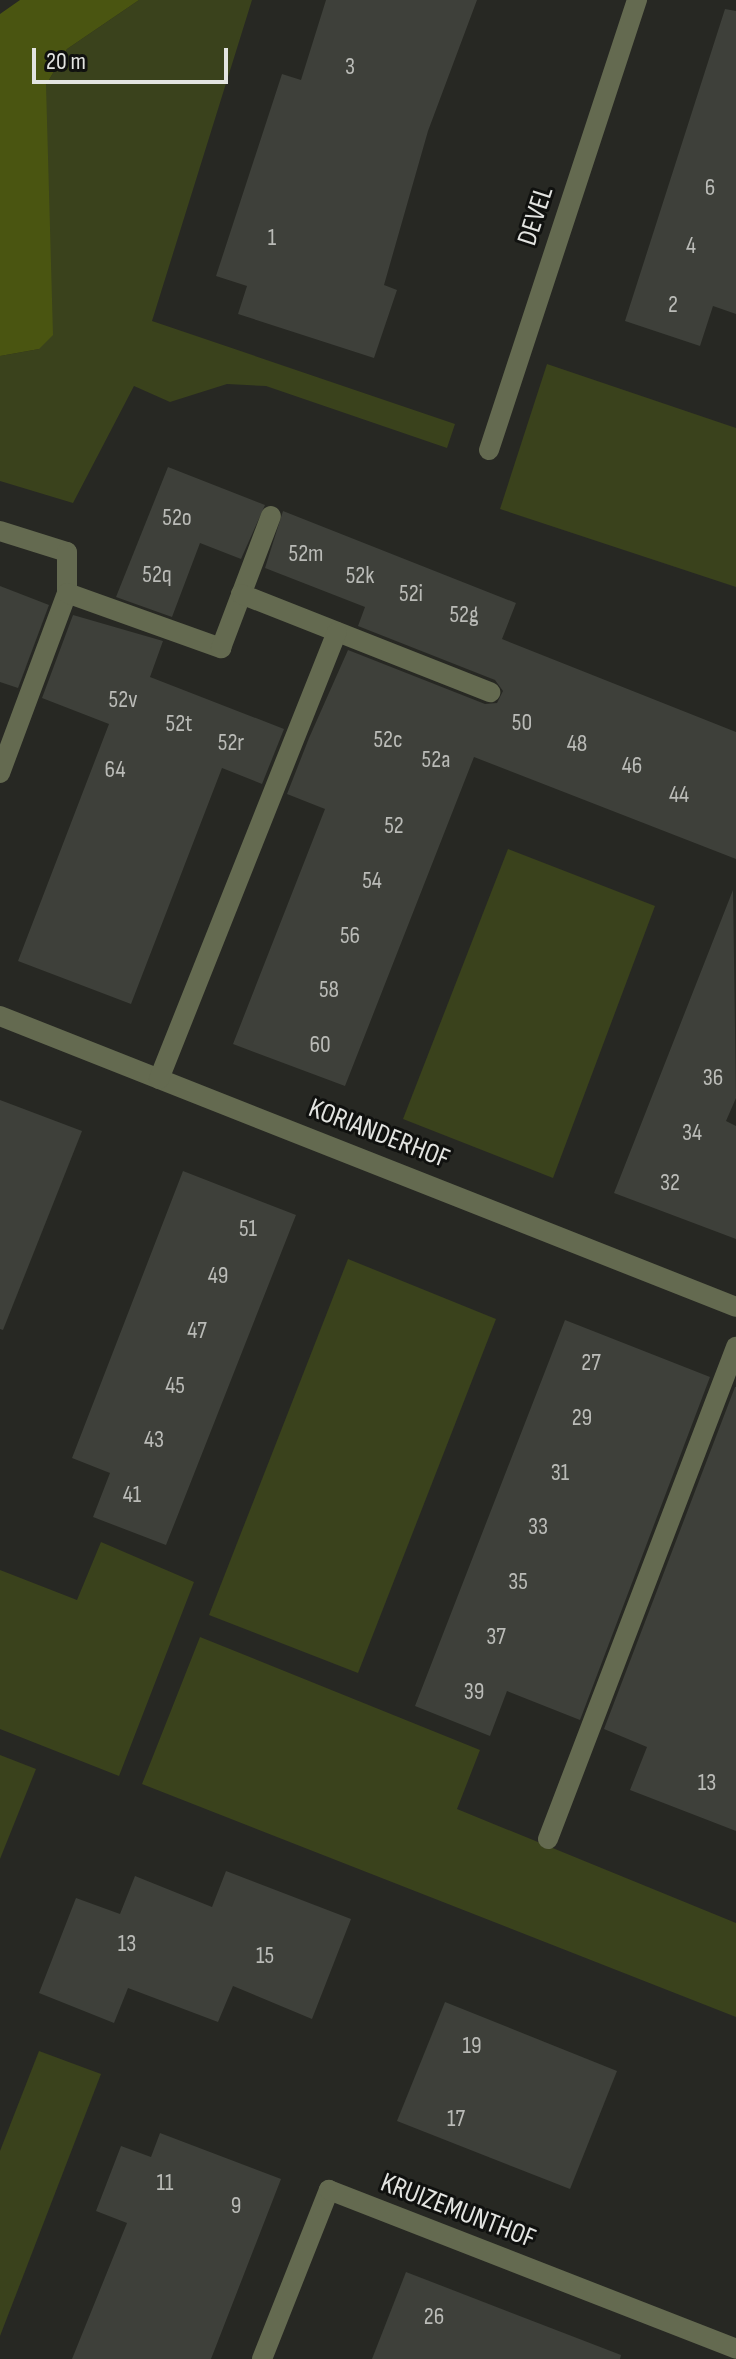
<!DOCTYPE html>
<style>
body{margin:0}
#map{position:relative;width:736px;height:2359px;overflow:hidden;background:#272823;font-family:"Sofia Sans Condensed",sans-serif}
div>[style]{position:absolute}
.green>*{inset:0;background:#3a421c}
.water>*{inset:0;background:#4a5511}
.building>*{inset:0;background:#3e403a}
.minor>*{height:20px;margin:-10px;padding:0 10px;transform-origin:10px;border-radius:10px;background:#646a50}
span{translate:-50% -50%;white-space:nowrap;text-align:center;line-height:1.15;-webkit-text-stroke:6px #10110f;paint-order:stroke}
.number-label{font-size:24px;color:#babbb7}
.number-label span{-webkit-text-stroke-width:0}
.street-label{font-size:28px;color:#e3e4e1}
.scale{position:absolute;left:32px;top:48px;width:196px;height:36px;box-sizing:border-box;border:4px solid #e3e4e1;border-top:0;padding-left:10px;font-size:24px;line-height:28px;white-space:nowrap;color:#e3e4e1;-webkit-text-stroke:6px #10110f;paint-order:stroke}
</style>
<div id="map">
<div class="green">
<div style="clip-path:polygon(139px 0,252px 0,152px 321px,455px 424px,447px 448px,266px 386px,227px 384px,170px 402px,134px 386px,73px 503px,0 481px,0 356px,39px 349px,46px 85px,67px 49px)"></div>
<div style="clip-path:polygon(547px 364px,736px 428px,736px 587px,500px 509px)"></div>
<div style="clip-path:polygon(508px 849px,655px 906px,553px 1178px,403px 1119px)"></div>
<div style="clip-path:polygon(348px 1259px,496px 1319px,358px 1673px,209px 1615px)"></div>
<div style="clip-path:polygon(101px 1542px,194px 1582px,119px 1776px,0 1729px,0 1570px,77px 1600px)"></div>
<div style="clip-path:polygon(200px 1637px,480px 1750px,457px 1809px,736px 1923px,736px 2017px,142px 1784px)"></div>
<div style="clip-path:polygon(0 1755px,36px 1769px,0 1859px)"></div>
<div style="clip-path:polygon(39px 2051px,101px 2074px,0 2336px,0 2151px)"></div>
</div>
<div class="water">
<div style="clip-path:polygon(20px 0,139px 0,67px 49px,46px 85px,53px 335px,39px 349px,0 356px,0 14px)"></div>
</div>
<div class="building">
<div style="clip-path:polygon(326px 0,477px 0,428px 131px,384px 285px,397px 290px,374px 358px,238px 314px,247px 286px,216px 276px,282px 74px,301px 80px)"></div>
<div style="clip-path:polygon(725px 9px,736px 11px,736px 314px,713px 306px,700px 346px,625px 321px)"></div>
<div style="clip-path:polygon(168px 467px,265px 505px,241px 559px,200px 543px,172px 617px,116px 597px)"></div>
<div style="clip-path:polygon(283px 511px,516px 603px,502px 639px,736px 732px,736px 859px,474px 757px,345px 1086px,233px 1044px,325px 809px,287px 794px,309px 738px,348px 650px,485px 704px,497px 703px,503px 691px,495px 680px,358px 626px,365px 607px,265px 568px)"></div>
<div style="clip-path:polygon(0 586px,49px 605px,18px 688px,0 682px)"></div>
<div style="clip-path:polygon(73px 615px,163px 641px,150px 677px,284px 729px,262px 784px,222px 768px,131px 1004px,18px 961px,109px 724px,42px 698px)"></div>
<div style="clip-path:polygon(733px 890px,736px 1098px,726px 1121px,736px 1126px,736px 1239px,614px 1193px)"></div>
<div style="clip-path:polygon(0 1100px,82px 1131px,3px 1330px,0 1329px)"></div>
<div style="clip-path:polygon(183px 1171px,296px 1215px,166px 1545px,93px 1517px,110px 1473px,72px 1458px)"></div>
<div style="clip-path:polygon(565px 1320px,710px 1377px,580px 1720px,507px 1691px,490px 1736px,415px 1706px)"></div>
<div style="clip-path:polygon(735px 1387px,736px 1387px,736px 1831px,630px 1790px,647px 1747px,604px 1729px)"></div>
<div style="clip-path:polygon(226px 1871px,351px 1919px,312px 2019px,233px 1986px,218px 2022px,128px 1988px,114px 2023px,39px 1993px,76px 1898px,120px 1914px,135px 1876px,212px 1907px)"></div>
<div style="clip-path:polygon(445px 2002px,617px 2071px,570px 2189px,397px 2121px)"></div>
<div style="clip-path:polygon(160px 2133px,281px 2179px,211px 2359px,72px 2359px,127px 2223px,96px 2211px,121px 2146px,151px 2157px)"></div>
<div style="clip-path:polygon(406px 2272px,621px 2355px,620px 2359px,372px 2359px)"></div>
</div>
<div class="minor">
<div style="left:489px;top:450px;width:474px;rotate:-71.8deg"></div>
<div style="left:0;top:531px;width:70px;rotate:17.4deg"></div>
<div style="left:67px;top:552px;width:41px;rotate:90deg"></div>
<div style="left:67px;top:593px;width:192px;rotate:110.4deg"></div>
<div style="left:67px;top:593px;width:164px;rotate:19.7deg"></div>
<div style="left:221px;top:648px;width:141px;rotate:-69.3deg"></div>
<div style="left:241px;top:594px;width:268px;rotate:21.5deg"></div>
<div style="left:0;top:1016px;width:791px;rotate:21.57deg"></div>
<div style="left:159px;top:1079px;width:481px;rotate:-68.3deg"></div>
<div style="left:548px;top:1839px;width:527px;rotate:-69.09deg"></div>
<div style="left:262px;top:2359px;width:182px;rotate:-68.4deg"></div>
<div style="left:329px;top:2190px;width:437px;rotate:21.3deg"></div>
</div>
<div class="number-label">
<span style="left:350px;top:67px">3</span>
<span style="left:710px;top:188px">6</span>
<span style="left:272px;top:238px">1</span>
<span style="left:691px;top:246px">4</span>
<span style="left:673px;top:305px">2</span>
<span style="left:177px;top:518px">52o</span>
<span style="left:306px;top:554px">52m</span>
<span style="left:157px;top:575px">52q</span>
<span style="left:360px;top:576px">52k</span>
<span style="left:411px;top:594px">52i</span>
<span style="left:464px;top:615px">52g</span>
<span style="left:123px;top:700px">52v</span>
<span style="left:522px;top:723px">50</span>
<span style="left:179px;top:724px">52t</span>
<span style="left:388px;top:740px">52c</span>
<span style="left:231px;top:743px">52r</span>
<span style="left:577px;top:744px">48</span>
<span style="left:436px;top:760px">52a</span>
<span style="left:632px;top:766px">46</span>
<span style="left:115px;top:770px">64</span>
<span style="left:679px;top:795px">44</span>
<span style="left:394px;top:826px">52</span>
<span style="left:372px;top:881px">54</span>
<span style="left:350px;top:936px">56</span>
<span style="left:329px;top:990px">58</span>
<span style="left:320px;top:1045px">60</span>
<span style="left:713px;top:1078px">36</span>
<span style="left:692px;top:1133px">34</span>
<span style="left:670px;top:1183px">32</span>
<span style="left:248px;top:1229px">51</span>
<span style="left:218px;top:1276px">49</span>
<span style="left:197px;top:1331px">47</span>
<span style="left:591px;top:1363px">27</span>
<span style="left:175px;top:1386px">45</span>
<span style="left:582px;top:1418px">29</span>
<span style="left:154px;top:1440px">43</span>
<span style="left:560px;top:1473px">31</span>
<span style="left:132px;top:1495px">41</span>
<span style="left:538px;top:1527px">33</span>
<span style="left:518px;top:1582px">35</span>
<span style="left:496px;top:1637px">37</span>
<span style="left:474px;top:1692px">39</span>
<span style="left:707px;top:1783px">13</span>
<span style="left:127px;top:1944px">13</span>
<span style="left:265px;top:1956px">15</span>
<span style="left:472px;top:2046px">19</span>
<span style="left:456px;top:2119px">17</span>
<span style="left:165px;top:2183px">11</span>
<span style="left:236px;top:2206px">9</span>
<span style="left:434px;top:2317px">26</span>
</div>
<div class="street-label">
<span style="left:536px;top:216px;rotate:-72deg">DEVEL</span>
<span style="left:379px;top:1134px;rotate:21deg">KORIANDERHOF</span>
<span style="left:458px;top:2211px;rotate:21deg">KRUIZEMUNTHOF</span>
</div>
<div class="scale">20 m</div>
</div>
